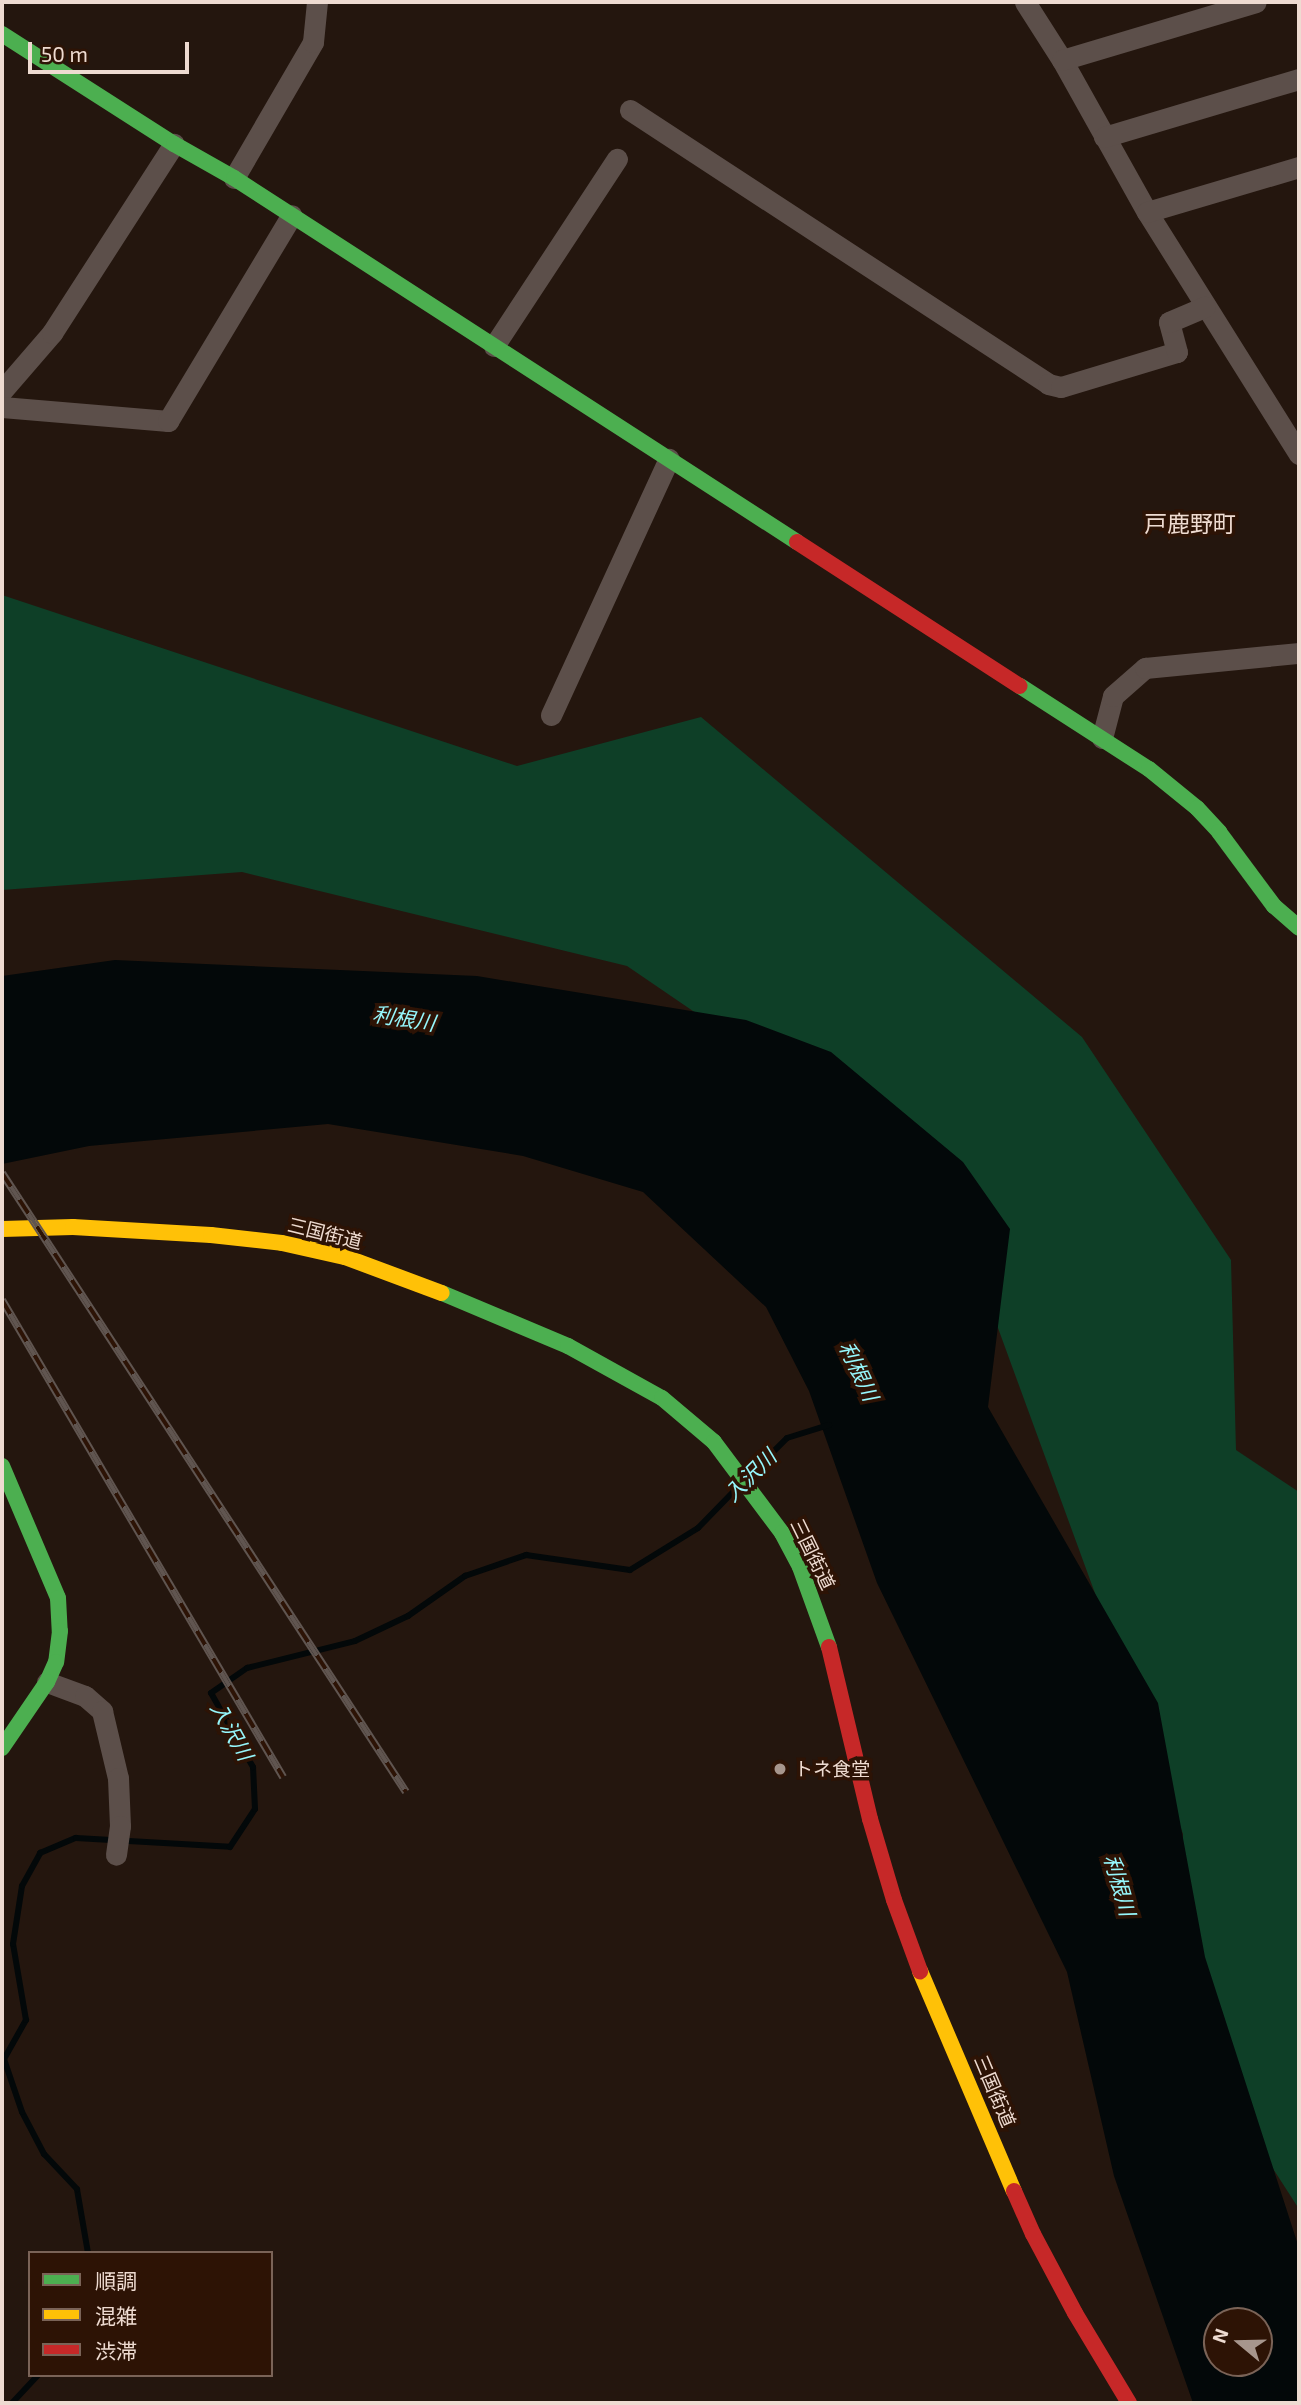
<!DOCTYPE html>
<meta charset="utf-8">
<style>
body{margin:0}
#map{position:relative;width:1301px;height:2405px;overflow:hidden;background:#24160e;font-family:"Exo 2","Noto Sans JP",sans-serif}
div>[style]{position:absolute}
.green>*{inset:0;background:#0e3f27}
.water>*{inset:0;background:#030809}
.stream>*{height:6px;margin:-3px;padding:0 3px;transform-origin:3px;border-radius:3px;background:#030809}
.street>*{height:21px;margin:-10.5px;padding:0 10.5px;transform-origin:10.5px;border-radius:10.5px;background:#5c4f4a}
.fast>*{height:16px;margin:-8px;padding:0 8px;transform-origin:8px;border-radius:8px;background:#4caf50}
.slow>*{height:16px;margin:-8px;padding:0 8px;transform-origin:8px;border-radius:8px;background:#ffc107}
.jam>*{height:16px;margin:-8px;padding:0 8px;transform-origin:8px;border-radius:8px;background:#c62828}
.rail>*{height:8px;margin-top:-4px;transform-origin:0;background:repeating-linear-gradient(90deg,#2d1305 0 16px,#605550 0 32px);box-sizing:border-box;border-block:2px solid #605550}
.dots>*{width:19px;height:19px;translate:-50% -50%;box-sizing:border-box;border:4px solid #2d1305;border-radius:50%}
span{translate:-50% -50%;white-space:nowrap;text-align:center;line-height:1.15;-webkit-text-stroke:7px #2d1305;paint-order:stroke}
.street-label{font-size:19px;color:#eedbd1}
.poi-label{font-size:19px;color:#eedbd1}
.left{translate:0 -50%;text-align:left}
.water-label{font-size:21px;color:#96f7fc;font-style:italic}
.quarter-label{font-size:23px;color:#eedbd1}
.frame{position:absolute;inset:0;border:4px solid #eedbd1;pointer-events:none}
.legend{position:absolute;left:28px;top:2251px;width:245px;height:126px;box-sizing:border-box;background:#2d1305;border:2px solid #7a6357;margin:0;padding:9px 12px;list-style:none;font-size:21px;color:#eedbd1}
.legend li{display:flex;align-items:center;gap:14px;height:35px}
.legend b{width:35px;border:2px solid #7a6357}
.north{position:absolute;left:1203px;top:2307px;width:70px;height:70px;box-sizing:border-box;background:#2d1305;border:2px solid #7a6357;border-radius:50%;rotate:289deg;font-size:19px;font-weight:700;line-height:28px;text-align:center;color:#eedbd1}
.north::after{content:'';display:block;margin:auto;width:24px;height:32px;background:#a7968d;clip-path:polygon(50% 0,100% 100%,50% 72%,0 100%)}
.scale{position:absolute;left:28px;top:42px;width:161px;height:32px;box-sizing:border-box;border:4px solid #eedbd1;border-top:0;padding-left:9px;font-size:21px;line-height:24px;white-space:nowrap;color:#eedbd1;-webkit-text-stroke:5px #2d1305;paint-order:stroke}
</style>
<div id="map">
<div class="green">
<div style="clip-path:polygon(2px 595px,517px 766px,701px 717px,1082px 1037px,1231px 1260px,1236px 1450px,1299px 1492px,1299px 2209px,1175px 2017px,1183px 1834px,945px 1183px,627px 966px,242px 872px,2px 890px)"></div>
</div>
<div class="water">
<div style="clip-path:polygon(evenodd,115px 960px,477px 976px,746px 1020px,831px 1052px,963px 1162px,1010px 1229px,988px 1407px,1158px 1703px,1205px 1957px,1299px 2248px,1299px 2403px,1193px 2403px,1114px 2176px,1067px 1972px,877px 1583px,809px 1391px,766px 1307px,643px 1192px,523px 1156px,328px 1124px,89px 1146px,2px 1164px,2px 976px,115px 960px,1217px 2321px,1259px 2321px,1259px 2363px,1217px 2363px,1217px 2321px)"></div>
</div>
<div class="stream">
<div style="left:752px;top:1473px;width:49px;rotate:-45deg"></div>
<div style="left:787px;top:1438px;width:44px;rotate:-17.2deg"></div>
<div style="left:88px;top:2253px;width:65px;rotate:-99.8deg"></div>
<div style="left:77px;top:2189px;width:48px;rotate:-133.3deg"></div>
<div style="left:44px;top:2154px;width:47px;rotate:-117.6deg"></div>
<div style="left:22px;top:2112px;width:56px;rotate:-108.8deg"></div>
<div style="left:4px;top:2059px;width:45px;rotate:-60.6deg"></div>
<div style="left:26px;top:2020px;width:77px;rotate:-99.7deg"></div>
<div style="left:13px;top:1944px;width:59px;rotate:-81.2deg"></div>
<div style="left:22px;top:1886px;width:38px;rotate:-61deg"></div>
<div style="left:40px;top:1853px;width:39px;rotate:-23deg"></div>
<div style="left:76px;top:1838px;width:154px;rotate:3.3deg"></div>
<div style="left:230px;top:1847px;width:45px;rotate:-56.7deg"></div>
<div style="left:255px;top:1809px;width:42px;rotate:-92.7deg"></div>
<div style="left:253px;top:1767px;width:85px;rotate:-119.6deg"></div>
<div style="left:211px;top:1693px;width:44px;rotate:-34.8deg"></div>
<div style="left:247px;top:1668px;width:111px;rotate:-14deg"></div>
<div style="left:355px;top:1641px;width:59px;rotate:-25.3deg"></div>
<div style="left:408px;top:1616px;width:70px;rotate:-35.1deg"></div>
<div style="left:465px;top:1576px;width:65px;rotate:-19deg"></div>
<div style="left:526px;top:1555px;width:105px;rotate:8.2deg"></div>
<div style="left:630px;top:1570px;width:80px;rotate:-31.7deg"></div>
<div style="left:698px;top:1528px;width:52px;rotate:-45.8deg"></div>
<div style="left:12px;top:2403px;width:38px;rotate:-47deg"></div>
</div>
<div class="street">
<div style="left:1025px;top:2px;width:69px;rotate:57.5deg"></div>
<div style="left:1062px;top:60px;width:174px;rotate:60.8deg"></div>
<div style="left:1147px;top:212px;width:286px;rotate:57.9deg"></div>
<div style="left:1062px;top:60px;width:202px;rotate:-16.6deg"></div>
<div style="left:630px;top:110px;width:500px;rotate:33.2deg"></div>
<div style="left:1048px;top:384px;width:13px;rotate:13deg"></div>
<div style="left:1061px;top:387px;width:121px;rotate:-16.8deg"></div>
<div style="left:1177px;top:352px;width:31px;rotate:-105deg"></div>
<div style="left:1169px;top:322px;width:39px;rotate:-23deg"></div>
<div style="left:1104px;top:137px;width:203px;rotate:-16.6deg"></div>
<div style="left:234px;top:178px;width:157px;rotate:-59.8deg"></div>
<div style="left:313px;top:42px;width:40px;rotate:-84.3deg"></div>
<div style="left:1147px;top:212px;width:159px;rotate:-16.5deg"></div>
<div style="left:494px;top:346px;width:224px;rotate:-56.7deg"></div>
<div style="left:2px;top:391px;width:77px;rotate:-49.2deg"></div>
<div style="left:52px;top:333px;width:225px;rotate:-57.2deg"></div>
<div style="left:2px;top:407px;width:167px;rotate:4.8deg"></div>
<div style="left:168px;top:421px;width:240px;rotate:-59deg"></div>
<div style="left:551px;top:715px;width:282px;rotate:-65.3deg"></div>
<div style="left:1102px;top:738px;width:43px;rotate:-75.3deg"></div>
<div style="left:1113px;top:696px;width:43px;rotate:-41.2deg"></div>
<div style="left:1145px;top:668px;width:155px;rotate:-5.6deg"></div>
<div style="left:47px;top:1682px;width:40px;rotate:20.2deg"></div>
<div style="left:85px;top:1696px;width:23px;rotate:41deg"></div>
<div style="left:102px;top:1711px;width:69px;rotate:76.6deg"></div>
<div style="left:118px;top:1778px;width:48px;rotate:87.6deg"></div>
<div style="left:120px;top:1826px;width:29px;rotate:98deg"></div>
</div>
<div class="fast">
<div style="left:2px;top:34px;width:204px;rotate:32.6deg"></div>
<div style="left:174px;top:144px;width:69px;rotate:29.5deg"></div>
<div style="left:234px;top:178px;width:670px;rotate:32.88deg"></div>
<div style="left:1020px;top:686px;width:153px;rotate:32.8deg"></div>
<div style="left:1149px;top:769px;width:62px;rotate:39.1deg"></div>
<div style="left:1197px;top:808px;width:33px;rotate:47deg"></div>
<div style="left:1219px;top:832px;width:92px;rotate:53.4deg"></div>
<div style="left:1274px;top:906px;width:33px;rotate:41deg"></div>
<div style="left:442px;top:1293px;width:137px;rotate:22.8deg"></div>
<div style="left:568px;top:1346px;width:107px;rotate:29deg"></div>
<div style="left:662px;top:1398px;width:68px;rotate:40.2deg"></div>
<div style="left:714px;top:1442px;width:114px;rotate:53.2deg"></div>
<div style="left:782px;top:1533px;width:38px;rotate:62deg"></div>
<div style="left:800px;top:1567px;width:85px;rotate:70.1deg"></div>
<div style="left:2px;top:1466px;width:143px;rotate:67deg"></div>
<div style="left:58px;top:1598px;width:33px;rotate:87deg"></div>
<div style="left:60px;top:1631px;width:31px;rotate:97deg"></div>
<div style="left:56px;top:1662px;width:22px;rotate:114deg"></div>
<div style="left:47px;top:1682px;width:80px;rotate:124.3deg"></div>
</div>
<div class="slow">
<div style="left:2px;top:1229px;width:71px;rotate:-1.6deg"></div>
<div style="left:73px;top:1227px;width:138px;rotate:3.3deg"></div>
<div style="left:211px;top:1235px;width:71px;rotate:6.4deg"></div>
<div style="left:282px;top:1243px;width:65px;rotate:12.5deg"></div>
<div style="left:345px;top:1257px;width:103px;rotate:20.4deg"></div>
<div style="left:920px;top:1971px;width:239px;rotate:66.9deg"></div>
</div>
<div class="jam">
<div style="left:797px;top:542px;width:265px;rotate:32.9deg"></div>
<div style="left:829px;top:1647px;width:177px;rotate:76.6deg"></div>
<div style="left:870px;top:1819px;width:84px;rotate:73.5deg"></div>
<div style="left:894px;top:1900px;width:76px;rotate:69.9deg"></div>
<div style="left:1014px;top:2191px;width:47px;rotate:66.2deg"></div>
<div style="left:1033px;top:2234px;width:89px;rotate:62deg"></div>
<div style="left:1075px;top:2313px;width:105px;rotate:59deg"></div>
</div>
<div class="rail">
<div style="left:2px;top:1173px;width:739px;rotate:56.87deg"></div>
<div style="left:2px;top:1300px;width:554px;rotate:59.5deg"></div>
</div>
<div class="dots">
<div style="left:780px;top:1769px;background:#a7968d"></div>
</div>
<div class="street-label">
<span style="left:325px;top:1233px;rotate:14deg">三国街道</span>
<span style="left:813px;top:1554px;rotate:64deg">三国街道</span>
<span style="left:995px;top:2091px;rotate:67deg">三国街道</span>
</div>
<div class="poi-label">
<span class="left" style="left:794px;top:1769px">トネ食堂</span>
</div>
<div class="water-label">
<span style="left:404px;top:1018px;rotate:9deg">利根川</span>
<span style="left:859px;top:1371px;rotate:65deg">利根川</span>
<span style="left:750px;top:1475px;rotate:-45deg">入沢川</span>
<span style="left:232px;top:1731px;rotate:61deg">入沢川</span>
<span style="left:1120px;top:1885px;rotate:74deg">利根川</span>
</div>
<div class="quarter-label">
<span style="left:1190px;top:523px">戸鹿野町</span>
</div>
<div class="frame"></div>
<ul class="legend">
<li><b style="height:9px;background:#4caf50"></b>順調</li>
<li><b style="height:9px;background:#ffc107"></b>混雑</li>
<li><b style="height:9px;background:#c62828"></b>渋滞</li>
</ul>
<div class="north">N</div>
<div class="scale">50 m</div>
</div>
